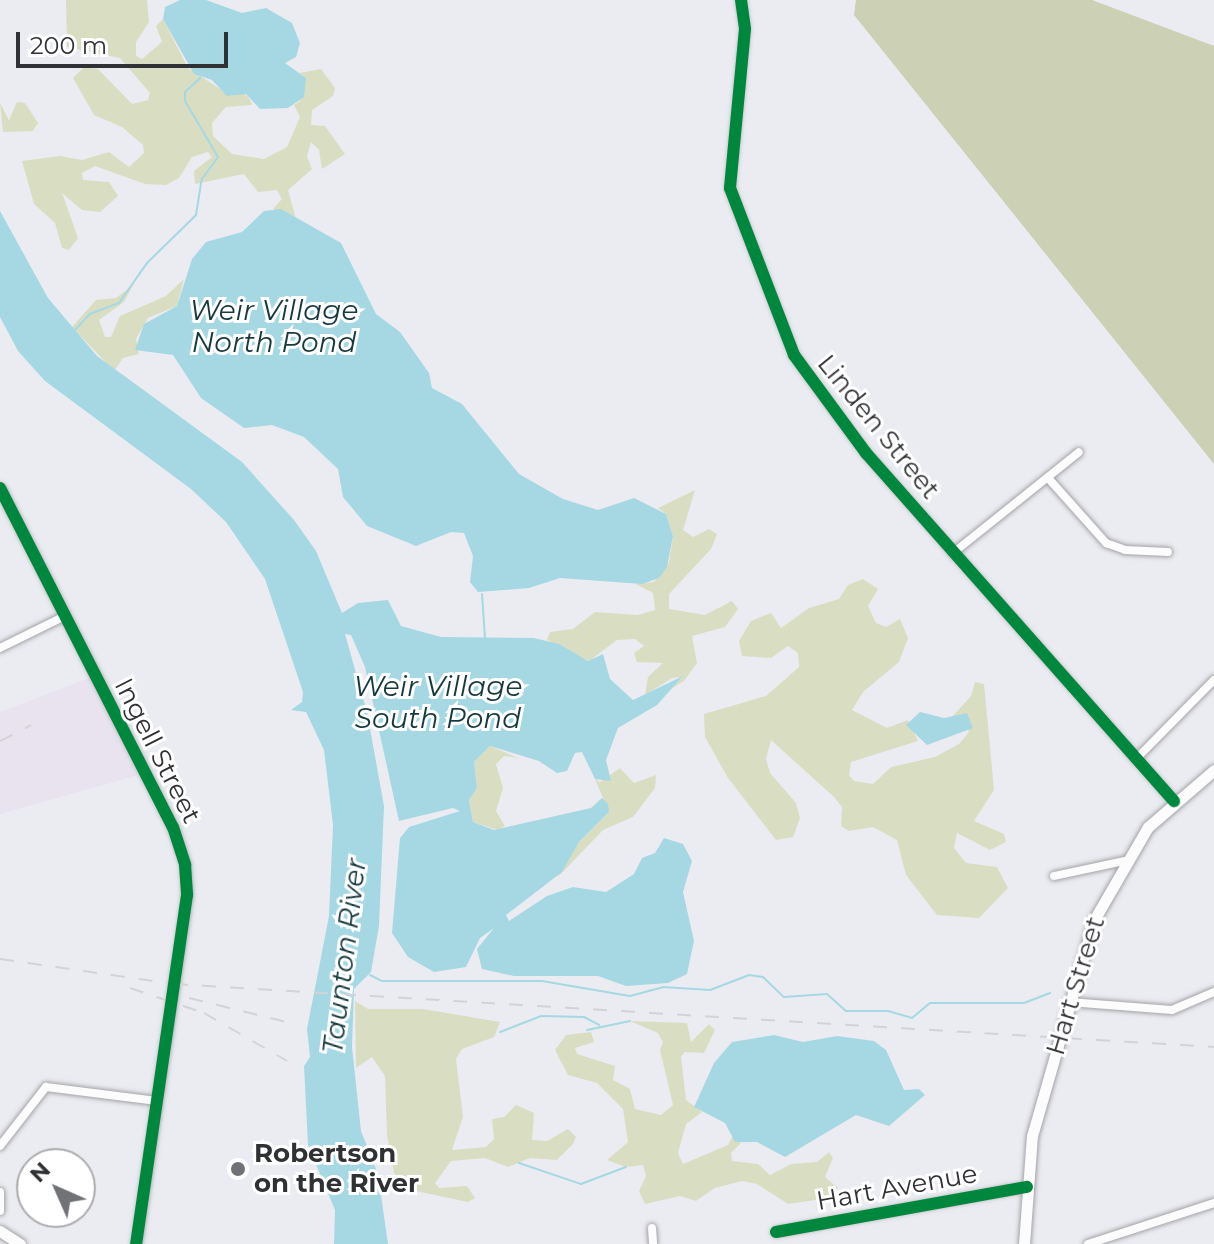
<!DOCTYPE html>
<style>
body{margin:0}
#map{position:relative;width:1214px;height:1244px;overflow:hidden;background:#ebecf1;font-family:Montserrat,sans-serif}
div>[style]{position:absolute}
.industrial>*{inset:0;background:#e9e3f0}
.green>*{inset:0;background:#d9dec2}
.forest>*{inset:0;background:#ccd0b4}
.water>*{inset:0;background:#a6d8e4}
.stream>*{height:2px;margin:-1px;padding:0 1px;transform-origin:1px;border-radius:1px;background:#a6d8e4}
.roads{filter:drop-shadow(0 0 2px #a4a4a8) drop-shadow(0 0 2px #a4a4a8)}
.minor>*{height:8px;margin:-4px;padding:0 4px;transform-origin:4px;border-radius:4px;background:#fcfcfd}
.tertiary>*{height:9px;margin:-4.5px;padding:0 4.5px;transform-origin:4.5px;border-radius:4.5px;background:#fcfcfd}
.secondary>*{height:11px;margin:-5.5px;padding:0 5.5px;transform-origin:5.5px;border-radius:5.5px;background:#fcfcfd}
.rail>*{height:2px;margin-top:-1px;transform-origin:0;background:repeating-linear-gradient(90deg,#d3d3d5 0 14px,transparent 0 28px)}
.cycleway>*{height:12px;margin:-6px;padding:0 6px;transform-origin:6px;border-radius:6px;background:#00873e}
.dots>*{width:22px;height:22px;translate:-50% -50%;box-sizing:border-box;border:4px solid #fff;border-radius:50%}
span{translate:-50% -50%;white-space:nowrap;text-align:center;line-height:1.15;-webkit-text-stroke:6px #fff;paint-order:stroke}
.street-label{font-size:26px;color:#303134}
.poi-label{font-size:26px;color:#303134;font-weight:700}
.left{translate:0 -50%;text-align:left}
.water-label{font-size:28px;color:#16383f;font-style:italic}
.north{position:absolute;left:16px;top:1148px;width:80px;height:80px;box-sizing:border-box;background:#fff;border:2px solid #acadae;border-radius:50%;rotate:315deg;font-size:22px;font-weight:700;line-height:32px;text-align:center;color:#303134}
.north::after{content:'';display:block;margin:auto;width:28px;height:36px;background:#717276;clip-path:polygon(50% 0,100% 100%,50% 72%,0 100%)}
.scale{position:absolute;left:16px;top:32px;width:212px;height:36px;box-sizing:border-box;border:4px solid #303134;border-top:0;padding-left:10px;font-size:24px;line-height:28px;white-space:nowrap;color:#303134;-webkit-text-stroke:6px #fff;paint-order:stroke}
</style>
<div id="map">
<div class="industrial">
<div style="clip-path:polygon(89px 678px,139px 775px,0 814px,0 712px)"></div>
</div>
<div class="green">
<div style="clip-path:polygon(66px 0,147px 0,149px 22px,136px 42px,136px 56px,142px 59px,162px 42px,156px 26px,163px 19px,188px 68px,231px 96px,243px 92px,249px 98px,252px 105px,226px 107px,212px 123px,213px 136px,232px 154px,264px 159px,287px 147px,300px 117px,294px 105px,300px 101px,303px 75px,299px 73px,321px 69px,335px 88px,333px 96px,312px 110px,311px 125px,325px 126px,345px 154px,322px 169px,319px 150px,311px 142px,307px 156px,312px 169px,288px 190px,296px 219px,273px 209px,282px 199px,277px 190px,258px 192px,244px 174px,195px 184px,194px 171px,212px 157px,208px 152px,192px 157px,179px 178px,166px 185px,145px 184px,95px 166px,82px 173px,83px 180px,109px 182px,118px 196px,100px 212px,82px 210px,62px 193px,78px 238px,69px 250px,62px 248px,55px 223px,34px 204px,22px 161px,60px 156px,82px 160px,109px 152px,129px 167px,144px 153px,143px 145px,122px 127px,94px 115px,73px 78px,84px 67px,98px 69px,132px 104px,148px 100px,150px 93px,120px 58px,67px 47px)"></div>
<div style="clip-path:polygon(17px 102px,25px 103px,38px 123px,33px 131px,3px 132px,0 103px,9px 120px)"></div>
<div style="clip-path:polygon(184px 279px,177px 306px,148px 318px,136px 339px,139px 354px,123px 358px,114px 371px,72px 327px,96px 300px,116px 298px,133px 285px,124px 302px,99px 320px,105px 337px,111px 337px,120px 316px,166px 296px)"></div>
<div style="clip-path:polygon(695px 490px,683px 530px,693px 537px,709px 529px,717px 534px,711px 549px,669px 594px,669px 609px,705px 615px,732px 601px,738px 609px,725px 627px,692px 636px,697px 663px,684px 681px,671px 689px,682px 677px,672px 678px,645px 695px,648px 677px,663px 663px,637px 662px,634px 653px,644px 646px,635px 639px,617px 640px,589px 661px,547px 640px,550px 632px,573px 629px,595px 612px,638px 615px,655px 610px,653px 593px,636px 584px,654px 582px,669px 562px,673px 536px,666px 514px,658px 508px)"></div>
<div style="clip-path:polygon(863px 579px,878px 589px,868px 606px,876px 623px,886px 627px,900px 619px,908px 638px,899px 662px,863px 692px,852px 710px,887px 728px,908px 720px,918px 741px,851px 762px,849px 775px,854px 781px,873px 784px,891px 767px,935px 757px,959px 744px,969px 732px,962px 714px,951px 718px,971px 696px,975px 682px,984px 684px,994px 790px,974px 821px,1004px 834px,1006px 842px,990px 850px,957px 833px,954px 848px,966px 863px,997px 867px,1008px 888px,979px 918px,937px 915px,906px 875px,897px 840px,873px 827px,849px 831px,841px 826px,842px 807px,834px 797px,771px 740px,766px 759px,770px 773px,796px 803px,800px 818px,793px 837px,776px 840px,728px 778px,705px 737px,704px 714px,766px 696px,799px 667px,798px 653px,788px 646px,771px 658px,742px 656px,739px 641px,751px 621px,771px 613px,781px 628px,809px 608px,839px 599px,848px 585px)"></div>
<div style="clip-path:polygon(490px 746px,518px 758px,504px 756px,496px 764px,503px 788px,496px 811px,505px 826px,497px 830px,473px 822px,469px 800px,477px 788px,474px 762px)"></div>
<div style="clip-path:polygon(620px 768px,634px 783px,656px 775px,655px 788px,633px 817px,603px 830px,557px 878px,579px 842px,609px 812px,595px 779px,600px 782px)"></div>
<div style="clip-path:polygon(355px 1001px,368px 1009px,423px 1009px,500px 1022px,494px 1037px,462px 1049px,456px 1059px,463px 1117px,452px 1150px,486px 1147px,494px 1139px,492px 1119px,504px 1117px,516px 1105px,534px 1113px,532px 1140px,547px 1141px,568px 1129px,576px 1137px,573px 1144px,557px 1160px,530px 1158px,508px 1167px,485px 1158px,451px 1161px,435px 1183px,439px 1188px,467px 1186px,475px 1198px,468px 1202px,406px 1189px,394px 1173px,387px 1135px,385px 1076px,372px 1057px,356px 1068px)"></div>
<div style="clip-path:polygon(630px 1021px,687px 1023px,691px 1042px,709px 1024px,715px 1030px,704px 1053px,685px 1052px,681px 1057px,686px 1100px,702px 1112px,686px 1124px,678px 1153px,683px 1164px,728px 1145px,732px 1137px,741px 1143px,731px 1153px,732px 1161px,758px 1164px,770px 1175px,791px 1164px,817px 1162px,829px 1152px,833px 1158px,825px 1177px,838px 1188px,822px 1199px,788px 1204px,757px 1184px,742px 1181px,715px 1188px,696px 1201px,680px 1196px,645px 1204px,639px 1191px,646px 1176px,643px 1165px,626px 1167px,607px 1160px,628px 1142px,623px 1109px,597px 1083px,568px 1075px,555px 1050px,566px 1035px,591px 1032px,594px 1042px,575px 1048px,577px 1054px,615px 1066px,613px 1080px,630px 1089px,635px 1109px,661px 1115px,673px 1105px,660px 1050px,663px 1042px,658px 1033px)"></div>
</div>
<div class="forest">
<div style="clip-path:polygon(856px 0,1092px 0,1214px 46px,1214px 464px,854px 15px)"></div>
</div>
<div class="water">
<div style="clip-path:polygon(180px 0,206px 0,242px 13px,266px 8px,292px 23px,300px 43px,296px 57px,285px 63px,306px 78px,304px 97px,288px 108px,260px 109px,246px 94px,227px 96px,212px 80px,194px 74px,163px 19px,165px 7px)"></div>
<div style="clip-path:polygon(281px 209px,341px 243px,376px 314px,400px 332px,429px 373px,432px 388px,462px 404px,519px 474px,563px 499px,598px 510px,634px 498px,666px 514px,673px 536px,667px 567px,659px 578px,642px 584px,560px 578px,529px 588px,478px 592px,470px 582px,473px 556px,464px 533px,451px 532px,416px 546px,367px 526px,343px 497px,338px 469px,304px 437px,272px 425px,244px 428px,201px 398px,173px 355px,135px 350px,144px 324px,177px 306px,192px 259px,206px 242px,242px 232px,264px 211px)"></div>
<div style="clip-path:polygon(0 211px,48px 298px,97px 356px,242px 462px,294px 520px,316px 551px,342px 613px,358px 603px,388px 600px,401px 626px,441px 637px,534px 638px,559px 644px,588px 661px,603px 654px,610px 679px,633px 700px,683px 676px,657px 705px,618px 728px,606px 760px,611px 781px,595px 779px,582px 752px,575px 753px,567px 771px,557px 773px,539px 761px,490px 746px,474px 762px,477px 788px,469px 800px,473px 822px,494px 830px,591px 808px,602px 798px,608px 804px,609px 812px,579px 842px,562px 872px,506px 915px,509px 921px,547px 896px,573px 887px,606px 892px,634px 874px,642px 858px,655px 853px,664px 838px,683px 844px,692px 861px,683px 892px,694px 941px,687px 974px,668px 983px,626px 986px,598px 976px,514px 976px,482px 969px,477px 949px,494px 928px,480px 938px,466px 967px,434px 972px,408px 957px,392px 933px,400px 838px,409px 827px,460px 811px,453px 808px,399px 821px,365px 667px,351px 635px,345px 634px,367px 712px,384px 806px,379px 926px,371px 972px,354px 989px,352px 1047px,361px 1131px,378px 1174px,388px 1244px,334px 1244px,335px 1210px,308px 1145px,304px 1066px,310px 1057px,307px 1029px,329px 916px,333px 825px,324px 750px,306px 712px,291px 710px,302px 702px,303px 692px,265px 579px,226px 522px,191px 489px,45px 381px,18px 351px,0 317px)"></div>
<div style="clip-path:polygon(920px 712px,944px 718px,967px 713px,973px 728px,927px 745px,906px 725px)"></div>
<div style="clip-path:polygon(774px 1035px,803px 1042px,837px 1036px,874px 1041px,886px 1050px,904px 1090px,919px 1089px,925px 1095px,889px 1126px,856px 1115px,785px 1157px,757px 1142px,735px 1142px,725px 1123px,694px 1107px,714px 1063px,732px 1042px)"></div>
</div>
<div class="stream">
<div style="left:75px;top:330px;width:22px;rotate:-47deg"></div>
<div style="left:90px;top:314px;width:31px;rotate:-21deg"></div>
<div style="left:119px;top:303px;width:49px;rotate:-55deg"></div>
<div style="left:147px;top:263px;width:69px;rotate:-44.4deg"></div>
<div style="left:196px;top:215px;width:36px;rotate:-81deg"></div>
<div style="left:202px;top:179px;width:27px;rotate:-54deg"></div>
<div style="left:218px;top:157px;width:65px;rotate:-120.5deg"></div>
<div style="left:185px;top:101px;width:9px;rotate:-90deg"></div>
<div style="left:185px;top:92px;width:21px;rotate:-43deg"></div>
<div style="left:482px;top:594px;width:44px;rotate:86.1deg"></div>
<div style="left:370px;top:975px;width:13px;rotate:27deg"></div>
<div style="left:382px;top:981px;width:160px"></div>
<div style="left:542px;top:981px;width:89px;rotate:9.7deg"></div>
<div style="left:630px;top:996px;width:34px;rotate:-15deg"></div>
<div style="left:663px;top:987px;width:47px;rotate:3.7deg"></div>
<div style="left:710px;top:990px;width:42px;rotate:-21deg"></div>
<div style="left:749px;top:975px;width:14px;rotate:8deg"></div>
<div style="left:763px;top:977px;width:29px;rotate:44deg"></div>
<div style="left:784px;top:997px;width:43px;rotate:-4deg"></div>
<div style="left:827px;top:994px;width:25px;rotate:42deg"></div>
<div style="left:846px;top:1011px;width:42px"></div>
<div style="left:888px;top:1011px;width:25px;rotate:16deg"></div>
<div style="left:912px;top:1018px;width:23px;rotate:-40deg"></div>
<div style="left:930px;top:1003px;width:94px"></div>
<div style="left:1024px;top:1003px;width:28px;rotate:-21deg"></div>
<div style="left:587px;top:1030px;width:44px;rotate:-11.8deg"></div>
<div style="left:500px;top:1032px;width:44px;rotate:-21.3deg"></div>
<div style="left:541px;top:1016px;width:43px;rotate:1.3deg"></div>
<div style="left:584px;top:1017px;width:17px;rotate:28deg"></div>
<div style="left:519px;top:1163px;width:65px;rotate:18.7deg"></div>
<div style="left:581px;top:1184px;width:48px;rotate:-20.7deg"></div>
</div>
<div class="roads">
<div class="minor">
<div style="left:741px;top:0;width:29px;rotate:82deg"></div>
<div style="left:745px;top:29px;width:160px;rotate:95.4deg"></div>
<div style="left:730px;top:188px;width:179px;rotate:69deg"></div>
<div style="left:794px;top:355px;width:122px;rotate:53.7deg"></div>
<div style="left:866px;top:453px;width:465px;rotate:48.5deg"></div>
<div style="left:1049px;top:479px;width:86px;rotate:48.3deg"></div>
<div style="left:1106px;top:543px;width:20px;rotate:20deg"></div>
<div style="left:1125px;top:550px;width:43px;rotate:2.7deg"></div>
<div style="left:953px;top:553px;width:161px;rotate:-38.7deg"></div>
<div style="left:0;top:648px;width:72px;rotate:-26.2deg"></div>
<div style="left:1136px;top:759px;width:111px;rotate:-45.4deg"></div>
<div style="left:1054px;top:876px;width:72px;rotate:-12.1deg"></div>
<div style="left:1069px;top:1002px;width:103px;rotate:4.4deg"></div>
<div style="left:1172px;top:1010px;width:46px;rotate:-23.2deg"></div>
<div style="left:0;top:1146px;width:75px;rotate:-52.1deg"></div>
<div style="left:46px;top:1087px;width:112px;rotate:7.2deg"></div>
<div style="left:0;top:1192px;width:19px;rotate:90deg"></div>
<div style="left:652px;top:1228px;width:16px;rotate:86deg"></div>
<div style="left:776px;top:1232px;width:255px;rotate:-10.2deg"></div>
<div style="left:1088px;top:1244px;width:133px;rotate:-18deg"></div>
</div>
<div class="tertiary">
<div style="left:0;top:488px;width:381px;rotate:63deg"></div>
<div style="left:173px;top:827px;width:40px;rotate:72deg"></div>
<div style="left:185px;top:865px;width:30px;rotate:86deg"></div>
<div style="left:187px;top:895px;width:353px;rotate:98.3deg"></div>
</div>
<div class="secondary">
<div style="left:0;top:1231px;width:24px;rotate:33deg"></div>
<div style="left:1024px;top:1244px;width:108px;rotate:-85.8deg"></div>
<div style="left:1032px;top:1136px;width:225px;rotate:-74deg"></div>
<div style="left:1094px;top:920px;width:108px;rotate:-59.9deg"></div>
<div style="left:1148px;top:827px;width:87px;rotate:-40.8deg"></div>
</div>
</div>
<div class="rail">
<div style="left:0;top:741px;width:35px;rotate:-27deg"></div>
<div style="left:0;top:959px;width:176px;rotate:8.2deg"></div>
<div style="left:174px;top:984px;width:1042px;rotate:3.47deg"></div>
<div style="left:130px;top:988px;width:78px;rotate:18.7deg"></div>
<div style="left:204px;top:1013px;width:96px;rotate:30deg"></div>
<div style="left:189px;top:998px;width:109px;rotate:13.8deg"></div>
</div>
<div class="cycleway">
<div style="left:741px;top:0;width:29px;rotate:82deg"></div>
<div style="left:745px;top:29px;width:160px;rotate:95.4deg"></div>
<div style="left:730px;top:188px;width:179px;rotate:69deg"></div>
<div style="left:794px;top:355px;width:122px;rotate:53.7deg"></div>
<div style="left:866px;top:453px;width:465px;rotate:48.5deg"></div>
<div style="left:0;top:488px;width:381px;rotate:63deg"></div>
<div style="left:173px;top:827px;width:40px;rotate:72deg"></div>
<div style="left:185px;top:865px;width:30px;rotate:86deg"></div>
<div style="left:187px;top:895px;width:353px;rotate:98.3deg"></div>
<div style="left:776px;top:1232px;width:255px;rotate:-10.2deg"></div>
</div>
<div class="dots">
<div style="left:238px;top:1169px;background:#717276"></div>
</div>
<div class="street-label">
<span style="left:878px;top:427px;rotate:51deg">Linden Street</span>
<span style="left:157px;top:751px;rotate:63deg">Ingell Street</span>
<span style="left:1076px;top:986px;rotate:-73deg">Hart Street</span>
<span style="left:897px;top:1188px;rotate:-10deg">Hart Avenue</span>
</div>
<div class="poi-label">
<span class="left" style="left:254px;top:1169px">Robertson<br>on the River</span>
</div>
<div class="water-label">
<span style="left:274px;top:326px">Weir Village<br>North Pond</span>
<span style="left:438px;top:702px">Weir Village<br>South Pond</span>
<span style="left:344px;top:956px;rotate:-83deg">Taunton River</span>
</div>
<div class="north">N</div>
<div class="scale">200 m</div>
</div>
